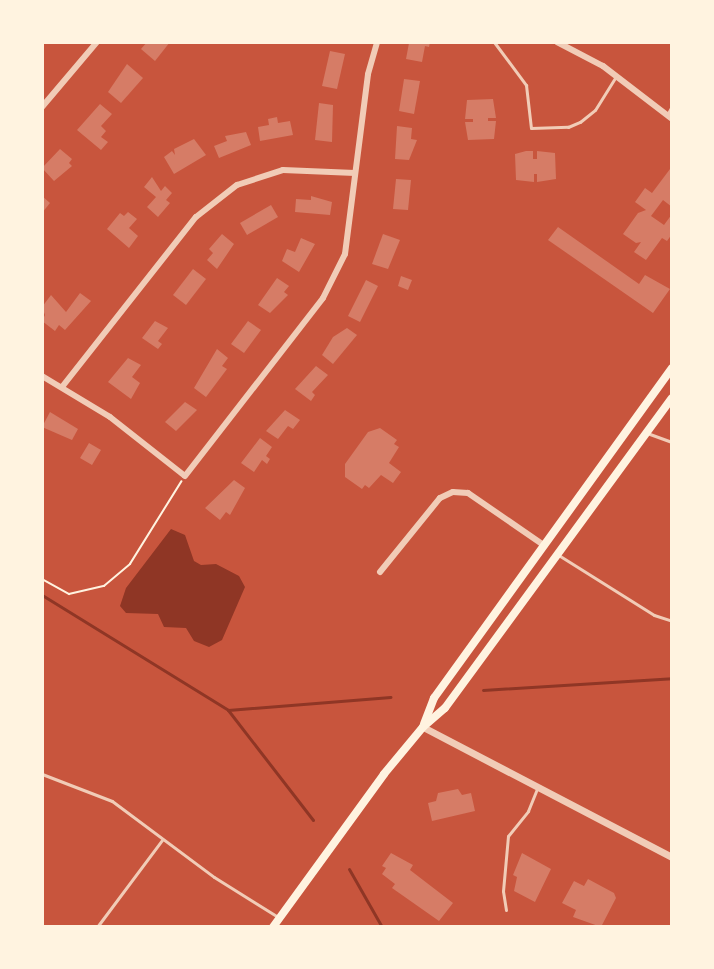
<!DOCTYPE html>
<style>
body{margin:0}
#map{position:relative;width:714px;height:969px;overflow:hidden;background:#c8553d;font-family:Jost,sans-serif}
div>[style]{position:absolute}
.water>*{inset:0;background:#8f3625}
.stream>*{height:3px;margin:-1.5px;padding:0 1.5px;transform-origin:1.5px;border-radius:1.5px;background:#8f3625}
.building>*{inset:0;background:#d67c66}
.path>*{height:1.5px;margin:-0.75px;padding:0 0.75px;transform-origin:0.75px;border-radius:0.75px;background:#fff3e0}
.service>*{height:3px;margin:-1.5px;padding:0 1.5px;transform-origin:1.5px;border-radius:1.5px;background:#f1ccb7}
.minor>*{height:6px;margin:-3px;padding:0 3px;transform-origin:3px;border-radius:3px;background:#f1ccb7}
.tertiary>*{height:7px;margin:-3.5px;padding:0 3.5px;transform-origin:3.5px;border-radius:3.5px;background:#f1ccb7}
.secondary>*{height:8px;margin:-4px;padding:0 4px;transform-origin:4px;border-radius:4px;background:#fff3e0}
span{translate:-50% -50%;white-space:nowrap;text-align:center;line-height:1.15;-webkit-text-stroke:6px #fff3e0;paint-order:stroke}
.frame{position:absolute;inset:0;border:44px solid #fff3e0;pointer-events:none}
</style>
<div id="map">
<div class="water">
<div style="clip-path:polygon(171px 529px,185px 535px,194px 561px,201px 565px,216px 564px,239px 576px,245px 587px,222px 640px,209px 647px,194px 641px,186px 628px,164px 627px,158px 614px,126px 613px,120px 606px,126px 588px)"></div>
</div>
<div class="stream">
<div style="left:42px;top:595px;width:219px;rotate:31.7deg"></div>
<div style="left:228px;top:710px;width:139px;rotate:52.3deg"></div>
<div style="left:483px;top:690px;width:189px;rotate:-3.6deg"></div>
<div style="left:228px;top:710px;width:163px;rotate:-4.6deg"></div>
<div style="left:349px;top:869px;width:67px;rotate:60.4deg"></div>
</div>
<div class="building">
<div style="clip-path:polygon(147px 42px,170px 42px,155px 61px,141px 49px)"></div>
<div style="clip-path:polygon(430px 42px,429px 47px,425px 46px,422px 62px,406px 59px,409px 43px)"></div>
<div style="clip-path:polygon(330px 51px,345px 54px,337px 89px,322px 86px)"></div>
<div style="clip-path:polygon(127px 64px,143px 78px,121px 103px,108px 92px)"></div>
<div style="clip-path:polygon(404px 79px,420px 81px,414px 114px,399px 111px)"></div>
<div style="clip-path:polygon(493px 99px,496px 118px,488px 118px,488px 121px,496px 121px,494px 139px,468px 140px,465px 122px,473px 122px,473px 119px,465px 119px,467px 100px)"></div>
<div style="clip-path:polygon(319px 103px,333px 105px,332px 142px,315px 140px)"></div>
<div style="clip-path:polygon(100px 104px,112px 114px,101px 126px,106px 131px,101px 137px,108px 142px,101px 150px,77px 130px)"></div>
<div style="clip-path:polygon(277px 117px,278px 123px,290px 121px,293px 135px,260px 141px,258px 127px,269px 125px,268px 119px)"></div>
<div style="clip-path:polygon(397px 126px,412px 128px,411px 139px,417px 140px,409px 160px,395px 159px)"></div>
<div style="clip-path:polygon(246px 132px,251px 145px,219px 158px,214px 146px,227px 141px,225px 136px)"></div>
<div style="clip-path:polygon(194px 139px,206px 155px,174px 174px,164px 157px,172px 151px,175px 155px,174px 149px)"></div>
<div style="clip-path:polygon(60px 149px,72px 159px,69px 163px,72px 166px,54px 181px,42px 168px)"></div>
<div style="clip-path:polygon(526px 151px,533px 151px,533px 159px,537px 159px,537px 151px,555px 153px,556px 179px,537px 182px,537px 174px,534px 174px,534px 182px,516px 180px,515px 154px)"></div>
<div style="clip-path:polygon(670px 169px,672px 207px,663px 200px,651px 216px,664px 225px,672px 214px,672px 234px,667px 241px,662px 238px,646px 260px,634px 252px,641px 242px,636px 243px,623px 234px,638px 213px,646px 210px,635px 202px,645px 188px,652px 193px)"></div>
<div style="clip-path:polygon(152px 177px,161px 191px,165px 186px,172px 193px,166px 200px,170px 203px,158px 217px,147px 207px,156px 197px,144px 187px)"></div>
<div style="clip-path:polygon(396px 179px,411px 180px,408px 210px,393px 209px)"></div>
<div style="clip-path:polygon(42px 196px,50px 203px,42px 213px)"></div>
<div style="clip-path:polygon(311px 196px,332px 202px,330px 215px,295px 212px,296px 199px,311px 200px)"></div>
<div style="clip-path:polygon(271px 205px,278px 217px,247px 235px,240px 223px)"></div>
<div style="clip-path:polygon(128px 212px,137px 219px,129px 228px,138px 236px,129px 248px,107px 229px,120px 213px,124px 216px)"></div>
<div style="clip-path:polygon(558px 227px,639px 284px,645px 275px,670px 289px,653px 313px,548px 240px)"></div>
<div style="clip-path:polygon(222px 234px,234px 244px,217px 269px,207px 260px,213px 253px,209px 249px)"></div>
<div style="clip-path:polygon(383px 234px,400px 240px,388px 269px,372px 264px)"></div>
<div style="clip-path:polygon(301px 238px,315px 244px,299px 272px,282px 261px,287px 249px,295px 252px)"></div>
<div style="clip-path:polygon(193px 269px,206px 279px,186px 305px,173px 295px)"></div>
<div style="clip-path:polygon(401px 276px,412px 280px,408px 290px,398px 286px)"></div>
<div style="clip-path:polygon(277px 278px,289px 286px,284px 292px,288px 295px,270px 313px,258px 305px)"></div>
<div style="clip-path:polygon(366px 280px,378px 286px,360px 322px,348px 316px)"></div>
<div style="clip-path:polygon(80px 293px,91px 301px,65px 330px,59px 325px,55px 331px,42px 321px,45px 315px,42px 307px,51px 295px,66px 312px)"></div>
<div style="clip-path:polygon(155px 321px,168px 328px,158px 341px,162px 344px,158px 349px,142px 338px)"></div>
<div style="clip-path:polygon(248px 321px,261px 330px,244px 353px,231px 344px)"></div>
<div style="clip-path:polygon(347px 328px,357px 335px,333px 364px,322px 355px,333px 337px)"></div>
<div style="clip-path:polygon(217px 349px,228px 358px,222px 366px,227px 369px,206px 397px,194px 388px)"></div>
<div style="clip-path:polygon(128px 358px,141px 365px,132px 377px,140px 383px,131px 399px,108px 382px)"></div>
<div style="clip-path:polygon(316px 366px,328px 375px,312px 392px,315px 395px,311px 401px,295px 389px)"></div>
<div style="clip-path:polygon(185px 402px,197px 410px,176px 431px,165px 422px)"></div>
<div style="clip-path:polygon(285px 410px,300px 420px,293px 429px,288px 426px,278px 439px,266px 431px)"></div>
<div style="clip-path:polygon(50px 412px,78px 429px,72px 440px,42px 427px)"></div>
<div style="clip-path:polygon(380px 428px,397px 440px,394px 444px,399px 447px,389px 463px,401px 472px,393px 483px,381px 475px,369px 488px,365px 485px,362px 489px,345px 477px,345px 464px,368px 432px)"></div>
<div style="clip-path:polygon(260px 438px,272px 447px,266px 456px,270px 459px,267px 464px,262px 460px,254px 472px,241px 463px)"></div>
<div style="clip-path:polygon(89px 443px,101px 450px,92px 465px,80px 458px)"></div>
<div style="clip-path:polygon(234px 480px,245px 488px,230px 515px,226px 512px,220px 520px,205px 508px)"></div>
<div style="clip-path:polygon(458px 789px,462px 795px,471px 793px,475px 811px,432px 821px,428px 803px,436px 801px,438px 793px)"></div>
<div style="clip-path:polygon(391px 853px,413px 865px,410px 870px,453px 903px,439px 921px,392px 888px,395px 884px,382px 874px,386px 868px,382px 866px)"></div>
<div style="clip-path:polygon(522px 853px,551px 869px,535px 902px,514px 891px,517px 877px,513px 875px)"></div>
<div style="clip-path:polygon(588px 879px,614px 893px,616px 898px,601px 927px,573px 917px,576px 910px,562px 903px,574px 881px,584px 886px)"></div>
</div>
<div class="path">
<div style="left:42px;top:579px;width:31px;rotate:29deg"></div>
<div style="left:69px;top:594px;width:36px;rotate:-13deg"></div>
<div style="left:104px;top:586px;width:34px;rotate:-40deg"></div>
<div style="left:130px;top:564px;width:97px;rotate:-58.1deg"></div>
</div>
<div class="service">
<div style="left:494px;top:42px;width:54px;rotate:53.3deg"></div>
<div style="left:526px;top:85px;width:43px;rotate:83.4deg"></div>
<div style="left:531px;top:128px;width:37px;rotate:-2deg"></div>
<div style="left:568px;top:127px;width:13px;rotate:-23deg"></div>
<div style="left:580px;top:122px;width:19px;rotate:-39deg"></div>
<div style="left:595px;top:110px;width:40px;rotate:-58deg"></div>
<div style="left:667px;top:115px;width:10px;rotate:-61deg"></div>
<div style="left:647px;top:433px;width:27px;rotate:20deg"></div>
<div style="left:560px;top:556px;width:111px;rotate:32.1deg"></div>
<div style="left:654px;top:615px;width:19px;rotate:18deg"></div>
<div style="left:42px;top:774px;width:75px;rotate:21.1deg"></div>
<div style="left:112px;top:801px;width:127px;rotate:36.7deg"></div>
<div style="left:214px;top:877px;width:75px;rotate:32deg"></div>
<div style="left:506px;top:910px;width:19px;rotate:-99deg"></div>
<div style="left:503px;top:891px;width:55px;rotate:-84.8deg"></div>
<div style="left:508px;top:836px;width:32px;rotate:-51deg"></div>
<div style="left:528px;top:811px;width:24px;rotate:-68deg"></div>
<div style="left:97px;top:927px;width:109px;rotate:-53.2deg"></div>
</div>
<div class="minor">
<div style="left:557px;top:42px;width:52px;rotate:27.6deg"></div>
<div style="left:603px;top:66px;width:87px;rotate:37.5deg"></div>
<div style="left:42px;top:107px;width:85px;rotate:-49.8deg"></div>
<div style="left:42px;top:376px;width:79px;rotate:31.1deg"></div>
<div style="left:110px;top:417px;width:95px;rotate:38.2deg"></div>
<div style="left:185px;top:476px;width:225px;rotate:-52.2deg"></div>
<div style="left:323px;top:298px;width:49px;rotate:-63.4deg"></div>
<div style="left:345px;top:254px;width:181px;rotate:-82.7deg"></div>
<div style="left:368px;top:74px;width:33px;rotate:-74deg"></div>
<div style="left:62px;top:387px;width:216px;rotate:-51.8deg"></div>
<div style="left:196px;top:217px;width:52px;rotate:-38deg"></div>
<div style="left:237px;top:185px;width:48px;rotate:-18.1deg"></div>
<div style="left:283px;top:170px;width:72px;rotate:2.4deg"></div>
<div style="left:380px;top:572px;width:95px;rotate:-51deg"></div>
<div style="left:440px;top:498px;width:14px;rotate:-25deg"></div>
<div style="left:453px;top:492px;width:15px;rotate:4deg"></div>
<div style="left:468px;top:493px;width:93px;rotate:34.5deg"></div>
</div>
<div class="tertiary">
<div style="left:423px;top:727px;width:281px;rotate:27.6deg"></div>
</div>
<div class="secondary">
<div style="left:424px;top:724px;width:28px;rotate:-69deg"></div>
<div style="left:434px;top:698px;width:407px;rotate:-54.2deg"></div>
<div style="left:273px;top:927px;width:189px;rotate:-54deg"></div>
<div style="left:384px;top:774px;width:61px;rotate:-50.3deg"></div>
<div style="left:423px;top:727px;width:29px;rotate:-41deg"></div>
<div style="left:445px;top:708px;width:384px;rotate:-53.8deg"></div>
</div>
<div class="frame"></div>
</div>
